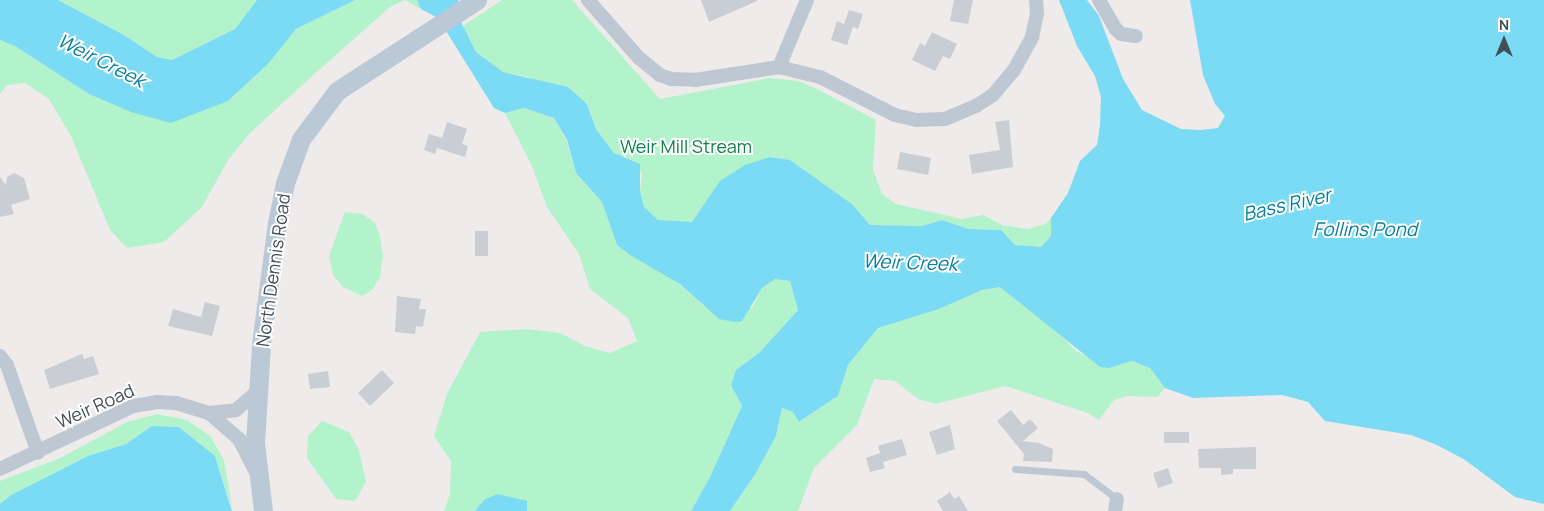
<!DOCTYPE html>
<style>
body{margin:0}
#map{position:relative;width:1544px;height:511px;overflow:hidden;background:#efebeb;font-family:Manrope,sans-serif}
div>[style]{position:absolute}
.green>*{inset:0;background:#b3f3cc}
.water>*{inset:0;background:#7bdbf4}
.building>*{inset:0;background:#c9cdd4}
.service>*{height:7px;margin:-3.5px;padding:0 3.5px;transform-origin:3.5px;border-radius:3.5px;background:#bdc8d3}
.minor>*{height:14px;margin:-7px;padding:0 7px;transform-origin:7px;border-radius:7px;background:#bdc8d3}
.secondary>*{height:19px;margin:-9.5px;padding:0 9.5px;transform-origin:9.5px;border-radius:9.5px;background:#bbc9d7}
span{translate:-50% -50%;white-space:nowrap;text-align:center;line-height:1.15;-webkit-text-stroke:4px #fff;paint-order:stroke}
.park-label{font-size:18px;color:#0d8247}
.street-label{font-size:18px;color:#424f5a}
.water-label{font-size:19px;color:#027ea0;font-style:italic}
.north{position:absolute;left:1479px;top:15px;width:50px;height:50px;-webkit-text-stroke:4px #fff;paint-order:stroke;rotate:0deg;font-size:14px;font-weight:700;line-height:20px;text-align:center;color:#424f5a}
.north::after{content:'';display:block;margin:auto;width:18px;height:22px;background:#424f5a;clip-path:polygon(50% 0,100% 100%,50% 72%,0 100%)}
</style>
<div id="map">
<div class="green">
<div style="clip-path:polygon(58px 0,257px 0,235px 29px,172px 60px,157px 57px,124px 35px)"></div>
<div style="clip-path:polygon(355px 0,417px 0,421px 9px,405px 0,390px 7px,320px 69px,251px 132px,228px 160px,202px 207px,164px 242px,127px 248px,110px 230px,71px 136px,49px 99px,25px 83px,7px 85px,0 94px,0 40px,15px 46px,89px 94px,228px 101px,268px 64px,296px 29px)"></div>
<div style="clip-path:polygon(502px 0,572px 0,660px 99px,770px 78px,798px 81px,815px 88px,876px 120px,873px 170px,882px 194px,896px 204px,962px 219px,983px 215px,1002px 225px,1028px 229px,1045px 224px,1051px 218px,1051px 236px,1041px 247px,1023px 247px,1015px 245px,1000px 230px,969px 229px,942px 220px,922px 226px,870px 225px,852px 204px,790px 160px,770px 157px,692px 223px,658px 220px,644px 208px,640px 191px,642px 174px,634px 161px,614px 153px,596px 129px,587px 103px,528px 77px,503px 72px,476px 52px,463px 26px)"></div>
<div style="clip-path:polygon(524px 108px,554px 118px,566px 140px,576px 173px,602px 202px,617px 245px,680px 284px,705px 307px,752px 308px,762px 288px,775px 279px,790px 281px,798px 310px,760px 352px,736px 370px,731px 385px,742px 406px,710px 477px,691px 511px,527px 511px,526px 501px,484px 500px,475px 511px,444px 511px,450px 494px,451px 461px,434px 436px,447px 394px,480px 332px,527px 329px,560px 333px,585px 346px,610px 353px,637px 341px,628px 318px,590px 289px,579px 254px,547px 207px,532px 166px,505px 113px)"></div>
<div style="clip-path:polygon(345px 212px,363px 214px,375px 223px,380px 236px,383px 256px,380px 277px,373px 289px,362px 296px,343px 287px,333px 275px,329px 256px)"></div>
<div style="clip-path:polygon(1000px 287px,1058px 332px,1076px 351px,1109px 368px,1132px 361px,1150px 368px,1165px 388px,1157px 397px,1127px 396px,1114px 400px,1099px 420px,1088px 413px,1005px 386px,936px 404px,918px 399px,895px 381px,874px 379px,857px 425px,814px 468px,798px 511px,730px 511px,756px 473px,776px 436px,782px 408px,793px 412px,800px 422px,838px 396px,848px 365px,878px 328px,939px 309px,982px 290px)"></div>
<div style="clip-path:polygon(157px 414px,187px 420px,210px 436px,224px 460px,233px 511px,215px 456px,179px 427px,152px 426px,126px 444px,88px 456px,11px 495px,0 504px,0 481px,60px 458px,127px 422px)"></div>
<div style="clip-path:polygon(322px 421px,349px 432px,359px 450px,366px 482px,355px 501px,336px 499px,307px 458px,308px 436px)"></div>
</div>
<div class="water">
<div style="clip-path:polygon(0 0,58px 0,124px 35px,157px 57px,172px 60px,235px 29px,257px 0,355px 0,296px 29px,268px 64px,228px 101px,171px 123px,131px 112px,89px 94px,15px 46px,0 40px)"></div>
<div style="clip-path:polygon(417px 0,458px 0,460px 20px,476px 52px,503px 72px,568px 87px,587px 104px,596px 129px,614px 153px,640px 164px,640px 191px,644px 207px,658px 220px,692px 222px,720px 181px,745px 165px,770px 157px,790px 160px,852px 204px,870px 225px,922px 226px,942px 220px,969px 229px,1001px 230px,1015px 245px,1041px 247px,1051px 236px,1051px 218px,1068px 193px,1080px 161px,1097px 145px,1100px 125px,1101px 97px,1095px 76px,1077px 46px,1059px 0,1087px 0,1099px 16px,1123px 79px,1142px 110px,1181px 129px,1201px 130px,1218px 128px,1225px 116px,1215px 104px,1203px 75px,1190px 0,1544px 0,1544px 504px,1515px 497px,1465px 460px,1437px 445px,1411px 435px,1325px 421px,1308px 402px,1282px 395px,1193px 398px,1165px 388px,1150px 368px,1132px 361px,1109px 368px,1100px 367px,1000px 287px,982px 290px,939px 309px,878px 328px,848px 365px,838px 396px,799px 422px,793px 412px,782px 408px,776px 436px,756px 473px,730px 511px,691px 511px,710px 477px,742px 406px,731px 385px,736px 370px,760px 352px,798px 310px,790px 281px,775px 279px,762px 288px,742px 321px,734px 322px,719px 319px,680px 284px,630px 255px,617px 245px,602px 202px,576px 173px,567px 140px,554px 118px,524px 108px,505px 113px,494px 108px,438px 18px,421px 9px)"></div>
<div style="clip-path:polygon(152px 426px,179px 427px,215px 456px,232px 511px,0 511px,0 504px,11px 495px,88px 456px,126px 444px)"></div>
<div style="clip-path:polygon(497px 494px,527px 501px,527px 511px,475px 511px,484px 500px)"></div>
</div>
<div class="building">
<div style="clip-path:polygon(701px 0,757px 0,757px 1px,709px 22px)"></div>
<div style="clip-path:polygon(954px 0,973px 0,968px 24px,950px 21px)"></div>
<div style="clip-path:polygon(849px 10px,863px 14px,858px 29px,853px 27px,847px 45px,831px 40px,837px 21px,844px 24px)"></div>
<div style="clip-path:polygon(932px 32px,957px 44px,950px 59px,943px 56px,935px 71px,912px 60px,920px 43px,925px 46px)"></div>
<div style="clip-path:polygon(1009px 120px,1013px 167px,972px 174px,969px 155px,1000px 150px,995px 122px)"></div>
<div style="clip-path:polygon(447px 122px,467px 129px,462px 144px,468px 146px,465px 157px,437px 148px,435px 154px,424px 150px,429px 134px,442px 138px)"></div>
<div style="clip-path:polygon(900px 152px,931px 158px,928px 175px,897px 169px)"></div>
<div style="clip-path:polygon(14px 173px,24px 178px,30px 199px,11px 205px,14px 214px,0 217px,0 177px,6px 185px,7px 177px)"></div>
<div style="clip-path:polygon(475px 231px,488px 231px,488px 256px,475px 256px)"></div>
<div style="clip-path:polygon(397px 296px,421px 299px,419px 309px,426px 309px,423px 327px,416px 326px,415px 334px,395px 332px)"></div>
<div style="clip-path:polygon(205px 302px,220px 306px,212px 336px,168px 326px,173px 309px,201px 317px)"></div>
<div style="clip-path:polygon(82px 354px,84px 359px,93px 356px,99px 374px,50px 389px,44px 370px)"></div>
<div style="clip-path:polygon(382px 370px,394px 383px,370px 406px,358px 393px)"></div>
<div style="clip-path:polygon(328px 371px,330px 387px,310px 389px,308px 374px)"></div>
<div style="clip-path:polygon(1011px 410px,1023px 425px,1030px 419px,1038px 428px,1023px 441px,1039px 443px,1053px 449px,1052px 462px,1023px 461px,1024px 454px,997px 421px)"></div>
<div style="clip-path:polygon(950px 425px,955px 449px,937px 455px,929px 432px)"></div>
<div style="clip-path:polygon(1164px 432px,1189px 432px,1189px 443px,1164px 443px)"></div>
<div style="clip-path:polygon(902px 439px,907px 455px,883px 462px,885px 468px,870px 472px,866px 458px,880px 453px,878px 446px)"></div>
<div style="clip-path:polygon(1256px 447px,1256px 469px,1233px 469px,1233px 474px,1221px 475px,1221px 468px,1199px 468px,1198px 449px)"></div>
<div style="clip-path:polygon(1168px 468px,1173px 483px,1158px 488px,1153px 473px)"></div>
<div style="clip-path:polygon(950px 492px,954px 499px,959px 496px,968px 511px,943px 511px,937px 501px)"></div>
</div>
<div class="service">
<div style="left:1015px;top:469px;width:69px;rotate:4.1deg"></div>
<div style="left:1084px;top:474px;width:41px;rotate:37.1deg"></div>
</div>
<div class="minor">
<div style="left:588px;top:0;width:77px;rotate:48.7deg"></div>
<div style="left:639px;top:58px;width:27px;rotate:39deg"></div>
<div style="left:660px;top:75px;width:12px;rotate:20deg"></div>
<div style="left:671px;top:79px;width:24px;rotate:2deg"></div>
<div style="left:695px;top:80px;width:85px;rotate:-8.8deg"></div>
<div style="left:807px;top:0;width:73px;rotate:112.7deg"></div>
<div style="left:779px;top:67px;width:42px;rotate:13.7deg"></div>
<div style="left:820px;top:77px;width:84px;rotate:26.9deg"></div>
<div style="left:895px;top:115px;width:22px;rotate:13deg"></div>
<div style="left:916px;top:120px;width:29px;rotate:-2deg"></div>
<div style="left:945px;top:119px;width:34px;rotate:-23deg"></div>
<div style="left:976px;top:106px;width:20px;rotate:-33deg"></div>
<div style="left:993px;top:95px;width:33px;rotate:-50deg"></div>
<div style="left:1014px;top:70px;width:38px;rotate:-61deg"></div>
<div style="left:1032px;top:37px;width:24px;rotate:-78deg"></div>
<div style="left:1037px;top:14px;width:14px;rotate:-94deg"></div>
<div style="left:1099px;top:0;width:34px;rotate:60deg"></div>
<div style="left:1116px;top:29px;width:7px;rotate:45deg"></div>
<div style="left:1121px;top:34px;width:15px;rotate:8deg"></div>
<div style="left:0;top:356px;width:11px;rotate:52deg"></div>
<div style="left:7px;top:365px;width:93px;rotate:70.6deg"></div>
<div style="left:209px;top:413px;width:40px;rotate:41deg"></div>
<div style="left:239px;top:439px;width:35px;rotate:63deg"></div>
<div style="left:0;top:469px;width:147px;rotate:-25.3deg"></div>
<div style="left:133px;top:406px;width:24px;rotate:-9deg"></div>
<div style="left:157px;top:402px;width:19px;rotate:3deg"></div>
<div style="left:176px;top:403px;width:34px;rotate:17deg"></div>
<div style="left:209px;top:413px;width:27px;rotate:-6deg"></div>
<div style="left:236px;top:410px;width:29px;rotate:-41deg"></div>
<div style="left:1115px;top:511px;width:12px;rotate:-81deg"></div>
</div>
<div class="secondary">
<div style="left:263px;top:511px;width:68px;rotate:-96.7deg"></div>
<div style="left:255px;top:443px;width:99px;rotate:-86.5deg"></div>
<div style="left:261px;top:344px;width:122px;rotate:-82.5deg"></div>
<div style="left:277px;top:223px;width:41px;rotate:-78.7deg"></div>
<div style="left:285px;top:183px;width:47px;rotate:-70deg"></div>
<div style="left:301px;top:139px;width:60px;rotate:-53.1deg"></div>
<div style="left:337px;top:91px;width:167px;rotate:-33deg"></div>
</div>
<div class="park-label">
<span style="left:686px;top:146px">Weir Mill Stream</span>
</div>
<div class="street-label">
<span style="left:273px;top:270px;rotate:-82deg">North Dennis Road</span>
<span style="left:95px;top:406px;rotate:-24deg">Weir Road</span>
</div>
<div class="water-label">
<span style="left:101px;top:61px;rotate:27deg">Weir Creek</span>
<span style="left:1287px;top:205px;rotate:-13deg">Bass River</span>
<span style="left:1365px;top:230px">Follins Pond</span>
<span style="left:910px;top:263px;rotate:2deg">Weir Creek</span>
</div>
<div class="north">N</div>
</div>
